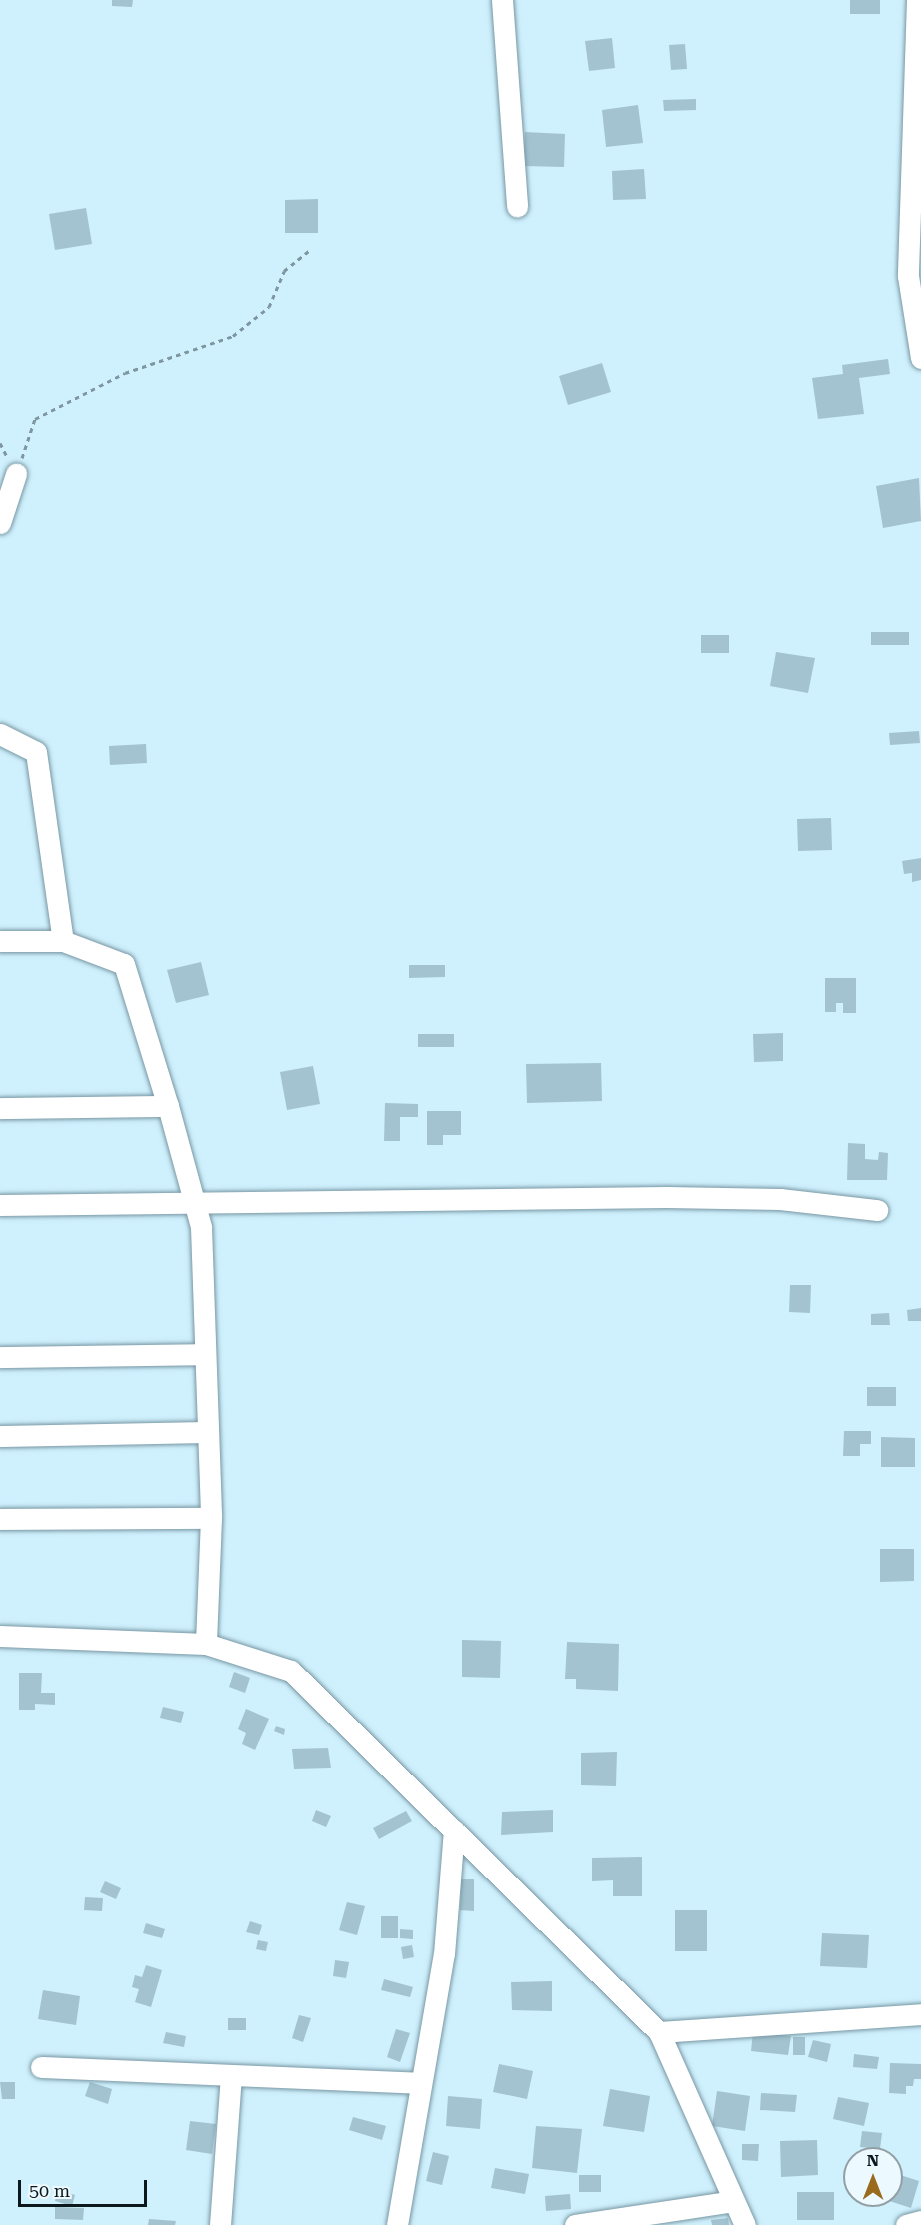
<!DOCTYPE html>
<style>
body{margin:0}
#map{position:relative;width:921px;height:2225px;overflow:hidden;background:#cff0fd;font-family:"Roboto Serif",serif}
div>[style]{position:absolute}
.building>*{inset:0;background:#a3c3d0}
.path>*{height:3px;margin-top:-1.5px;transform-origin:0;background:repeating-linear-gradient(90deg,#7e96a0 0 4.5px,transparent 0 9px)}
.roads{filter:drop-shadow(0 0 2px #7897a3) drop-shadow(0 0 2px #7897a3)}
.minor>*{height:21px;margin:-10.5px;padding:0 10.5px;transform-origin:10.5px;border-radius:10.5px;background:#fff}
span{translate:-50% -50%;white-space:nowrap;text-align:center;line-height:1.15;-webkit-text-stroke:4.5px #ecf9fe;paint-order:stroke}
.north{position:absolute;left:843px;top:2147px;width:60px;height:60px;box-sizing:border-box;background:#ecf9fe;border:2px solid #929fa4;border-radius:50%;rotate:0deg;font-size:16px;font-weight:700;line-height:24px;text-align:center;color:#0c181c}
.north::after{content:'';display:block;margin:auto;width:21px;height:27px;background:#9b6b1d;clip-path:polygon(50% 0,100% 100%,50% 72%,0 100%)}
.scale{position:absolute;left:18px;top:2180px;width:129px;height:27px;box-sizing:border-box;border:3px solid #0c181c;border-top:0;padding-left:8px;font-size:18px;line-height:21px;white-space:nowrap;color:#0c181c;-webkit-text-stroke:4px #ecf9fe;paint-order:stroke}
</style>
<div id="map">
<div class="building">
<div style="clip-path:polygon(112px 0,133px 0,132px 7px,112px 6px)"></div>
<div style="clip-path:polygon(850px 0,880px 0,880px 14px,850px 14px)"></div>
<div style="clip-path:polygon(612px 38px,615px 68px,589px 71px,585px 41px)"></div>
<div style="clip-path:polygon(685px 44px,687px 69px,671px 70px,669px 45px)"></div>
<div style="clip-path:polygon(696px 99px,696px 110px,664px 111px,663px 100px)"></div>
<div style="clip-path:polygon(638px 105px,643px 143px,606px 147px,602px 110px)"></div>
<div style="clip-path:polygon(525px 132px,565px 134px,564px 167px,523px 166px)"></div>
<div style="clip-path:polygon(644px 169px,646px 199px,613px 200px,612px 171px)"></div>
<div style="clip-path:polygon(318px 199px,318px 233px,285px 233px,285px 200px)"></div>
<div style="clip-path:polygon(86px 208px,92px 244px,55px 250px,49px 214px)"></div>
<div style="clip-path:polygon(888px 359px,890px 374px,859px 378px,864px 414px,818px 419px,812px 378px,843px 374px,842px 365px)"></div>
<div style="clip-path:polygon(602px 363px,611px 392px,568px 405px,559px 376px)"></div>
<div style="clip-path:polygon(919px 478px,921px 521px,883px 528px,876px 486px)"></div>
<div style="clip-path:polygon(871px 632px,909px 632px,909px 645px,871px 645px)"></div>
<div style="clip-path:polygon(701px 635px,729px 635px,729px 653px,701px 653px)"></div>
<div style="clip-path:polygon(776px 652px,815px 658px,808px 693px,770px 686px)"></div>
<div style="clip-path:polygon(919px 731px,920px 743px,890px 745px,889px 733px)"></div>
<div style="clip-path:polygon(146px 744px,147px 763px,110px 765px,109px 746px)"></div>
<div style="clip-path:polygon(831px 818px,832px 850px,798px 851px,797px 819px)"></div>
<div style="clip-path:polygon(921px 858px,921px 880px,912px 882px,912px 873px,904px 874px,902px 861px)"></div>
<div style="clip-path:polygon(201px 962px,209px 995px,176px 1003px,167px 970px)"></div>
<div style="clip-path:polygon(409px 965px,445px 965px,445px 977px,409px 978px)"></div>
<div style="clip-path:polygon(825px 978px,856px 978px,856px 1013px,843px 1013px,843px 1003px,836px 1003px,836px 1012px,825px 1012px)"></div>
<div style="clip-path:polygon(783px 1033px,783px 1061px,754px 1062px,753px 1034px)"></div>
<div style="clip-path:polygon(418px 1034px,454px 1034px,454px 1047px,418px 1047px)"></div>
<div style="clip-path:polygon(601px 1063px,602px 1101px,527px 1103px,526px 1064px)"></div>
<div style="clip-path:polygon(313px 1066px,320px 1104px,287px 1110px,280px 1072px)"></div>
<div style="clip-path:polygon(385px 1103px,418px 1104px,418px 1117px,400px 1117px,400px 1141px,384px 1141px)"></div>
<div style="clip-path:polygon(427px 1111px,461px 1111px,461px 1135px,443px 1135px,443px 1145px,427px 1145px)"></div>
<div style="clip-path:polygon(848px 1143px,865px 1144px,865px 1159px,878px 1160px,879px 1152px,888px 1153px,887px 1180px,847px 1180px)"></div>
<div style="clip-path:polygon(790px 1285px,811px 1285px,810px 1313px,789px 1312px)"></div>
<div style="clip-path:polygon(921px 1308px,921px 1321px,908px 1321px,907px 1310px)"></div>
<div style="clip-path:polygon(889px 1313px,890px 1325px,871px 1325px,871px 1314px)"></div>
<div style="clip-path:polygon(867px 1387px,896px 1387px,896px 1406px,867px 1406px)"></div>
<div style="clip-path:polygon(844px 1431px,871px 1431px,871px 1444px,860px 1444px,860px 1456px,843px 1456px)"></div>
<div style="clip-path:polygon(881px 1437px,915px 1438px,915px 1467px,881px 1467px)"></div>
<div style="clip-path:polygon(880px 1549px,914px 1549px,914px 1581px,880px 1582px)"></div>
<div style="clip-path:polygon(462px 1640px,501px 1641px,500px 1678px,462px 1677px)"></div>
<div style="clip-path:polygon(567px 1642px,619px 1644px,618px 1691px,576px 1689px,576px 1679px,565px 1679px)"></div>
<div style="clip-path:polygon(234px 1672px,250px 1678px,245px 1693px,229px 1687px)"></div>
<div style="clip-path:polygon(19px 1673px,42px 1673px,41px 1693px,55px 1693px,55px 1705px,35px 1704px,35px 1710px,19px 1710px)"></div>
<div style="clip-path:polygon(163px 1707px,184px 1712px,181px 1723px,160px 1718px)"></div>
<div style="clip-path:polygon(246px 1709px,269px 1719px,255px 1750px,242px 1744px,246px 1733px,238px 1729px)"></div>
<div style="clip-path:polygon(276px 1726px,285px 1729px,284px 1735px,274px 1731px)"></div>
<div style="clip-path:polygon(328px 1748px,331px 1768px,294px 1769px,292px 1749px)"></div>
<div style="clip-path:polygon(617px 1752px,616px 1786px,581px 1785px,581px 1753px)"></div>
<div style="clip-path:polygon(316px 1810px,331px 1816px,326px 1827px,312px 1821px)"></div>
<div style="clip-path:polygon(553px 1810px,553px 1832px,501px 1835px,502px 1812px)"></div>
<div style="clip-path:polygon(406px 1811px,412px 1821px,379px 1839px,373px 1828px)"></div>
<div style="clip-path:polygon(642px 1857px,642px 1896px,613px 1896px,613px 1880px,592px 1881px,592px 1858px)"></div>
<div style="clip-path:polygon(461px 1879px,474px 1879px,474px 1911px,460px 1910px)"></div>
<div style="clip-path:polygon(105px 1881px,121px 1888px,116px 1899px,100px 1892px)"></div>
<div style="clip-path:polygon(85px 1897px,103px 1898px,102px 1911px,84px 1910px)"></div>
<div style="clip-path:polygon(347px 1902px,365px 1906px,357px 1935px,339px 1930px)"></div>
<div style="clip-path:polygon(675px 1910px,707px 1910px,707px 1951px,675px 1951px)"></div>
<div style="clip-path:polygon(381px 1916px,398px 1916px,398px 1938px,381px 1938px)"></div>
<div style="clip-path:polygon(250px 1921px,262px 1925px,259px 1935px,246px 1932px)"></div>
<div style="clip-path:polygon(146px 1923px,165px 1929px,162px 1938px,143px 1933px)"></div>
<div style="clip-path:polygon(400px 1929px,413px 1930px,413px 1939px,400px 1938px)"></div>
<div style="clip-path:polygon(822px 1933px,869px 1935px,867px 1968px,820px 1966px)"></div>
<div style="clip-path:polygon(258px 1940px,268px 1942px,266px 1951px,256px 1949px)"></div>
<div style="clip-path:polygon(412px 1945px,414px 1957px,403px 1959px,401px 1947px)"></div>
<div style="clip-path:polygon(335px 1960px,349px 1962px,346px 1978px,333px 1976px)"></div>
<div style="clip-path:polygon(146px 1965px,162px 1970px,151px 2007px,135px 2002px,139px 1989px,132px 1987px,135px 1975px,142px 1977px)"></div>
<div style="clip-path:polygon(384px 1979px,413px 1987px,410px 1997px,381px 1990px)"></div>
<div style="clip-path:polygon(552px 1981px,552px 2011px,512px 2010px,511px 1982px)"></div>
<div style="clip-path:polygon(43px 1990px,80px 1996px,76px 2025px,38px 2019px)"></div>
<div style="clip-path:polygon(299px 2015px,311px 2018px,303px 2042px,292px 2038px)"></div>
<div style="clip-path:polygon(228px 2018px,246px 2018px,246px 2030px,228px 2030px)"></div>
<div style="clip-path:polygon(396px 2029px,410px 2033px,400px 2062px,387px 2057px)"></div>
<div style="clip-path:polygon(166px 2032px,186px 2036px,184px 2047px,163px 2043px)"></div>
<div style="clip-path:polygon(753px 2032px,791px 2036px,788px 2055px,751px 2051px)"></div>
<div style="clip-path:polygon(793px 2037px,805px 2037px,805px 2055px,793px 2055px)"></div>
<div style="clip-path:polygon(813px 2040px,831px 2044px,827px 2062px,808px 2057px)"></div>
<div style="clip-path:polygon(854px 2054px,879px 2057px,877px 2069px,853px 2067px)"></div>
<div style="clip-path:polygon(890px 2063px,921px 2064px,921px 2079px,914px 2079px,913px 2086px,906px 2086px,906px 2094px,889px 2093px)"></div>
<div style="clip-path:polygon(499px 2064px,533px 2071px,527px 2099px,493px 2092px)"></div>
<div style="clip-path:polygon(0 2082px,15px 2082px,15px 2099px,2px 2099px)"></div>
<div style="clip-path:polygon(90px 2082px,112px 2089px,108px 2104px,85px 2096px)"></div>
<div style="clip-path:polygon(610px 2089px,650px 2096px,644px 2132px,603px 2126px)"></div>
<div style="clip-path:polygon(717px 2091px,750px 2096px,745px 2131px,712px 2126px)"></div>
<div style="clip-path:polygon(761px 2093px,797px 2095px,795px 2112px,760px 2110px)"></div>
<div style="clip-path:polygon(448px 2096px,482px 2099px,480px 2129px,446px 2126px)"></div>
<div style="clip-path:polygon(838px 2097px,869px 2103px,864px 2126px,833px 2119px)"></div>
<div style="clip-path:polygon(353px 2117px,386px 2126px,382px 2140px,349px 2130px)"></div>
<div style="clip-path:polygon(190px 2121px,216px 2124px,212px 2154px,186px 2150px)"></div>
<div style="clip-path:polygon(536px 2126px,582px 2129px,577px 2173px,532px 2168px)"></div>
<div style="clip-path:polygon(862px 2131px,882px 2133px,880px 2149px,860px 2147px)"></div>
<div style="clip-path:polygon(817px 2140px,818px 2175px,781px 2177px,780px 2141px)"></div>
<div style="clip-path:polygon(742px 2144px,759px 2144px,758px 2161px,742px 2160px)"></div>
<div style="clip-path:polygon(433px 2152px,449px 2156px,442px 2185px,426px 2181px)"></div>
<div style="clip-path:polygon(495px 2168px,529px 2174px,525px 2194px,491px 2188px)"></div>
<div style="clip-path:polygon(891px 2172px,919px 2181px,911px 2208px,880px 2198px,891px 2195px)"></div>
<div style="clip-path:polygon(579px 2175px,601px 2175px,601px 2192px,579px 2192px)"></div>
<div style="clip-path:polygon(58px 2190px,75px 2195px,72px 2206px,55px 2201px)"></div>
<div style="clip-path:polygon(797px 2192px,834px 2192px,834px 2220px,797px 2220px)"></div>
<div style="clip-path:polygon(570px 2194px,571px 2209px,546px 2211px,545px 2196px)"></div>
<div style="clip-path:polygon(55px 2207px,84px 2208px,83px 2220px,55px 2219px)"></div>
<div style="clip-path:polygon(728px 2218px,729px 2225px,712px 2225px,711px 2220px)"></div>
<div style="clip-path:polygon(149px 2219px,176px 2221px,175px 2225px,148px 2225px)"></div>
</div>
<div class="path">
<div style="left:0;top:443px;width:16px;rotate:63deg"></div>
<div style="left:22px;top:458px;width:41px;rotate:-71.6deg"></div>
<div style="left:35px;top:419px;width:101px;rotate:-27.1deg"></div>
<div style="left:125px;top:373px;width:114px;rotate:-18.9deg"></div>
<div style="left:233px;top:336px;width:46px;rotate:-38.9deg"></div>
<div style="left:269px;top:307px;width:39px;rotate:-67deg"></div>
<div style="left:284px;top:271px;width:33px;rotate:-39deg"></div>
</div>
<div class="roads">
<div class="minor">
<div style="left:502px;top:0;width:207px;rotate:85.8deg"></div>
<div style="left:917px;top:0;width:276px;rotate:91.9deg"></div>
<div style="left:908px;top:276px;width:83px;rotate:81deg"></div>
<div style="left:0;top:523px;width:52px;rotate:-71.9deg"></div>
<div style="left:0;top:734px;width:40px;rotate:26.6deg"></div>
<div style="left:36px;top:752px;width:191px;rotate:81.9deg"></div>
<div style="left:0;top:941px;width:63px"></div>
<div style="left:63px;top:941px;width:65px;rotate:20.7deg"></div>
<div style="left:124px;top:964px;width:149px;rotate:72.8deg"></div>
<div style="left:168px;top:1106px;width:125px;rotate:74.7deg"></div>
<div style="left:201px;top:1227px;width:291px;rotate:88deg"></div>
<div style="left:211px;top:1518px;width:126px;rotate:92.3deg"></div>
<div style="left:0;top:1108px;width:168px;rotate:-0.7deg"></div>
<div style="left:0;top:1205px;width:666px;rotate:-0.69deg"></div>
<div style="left:666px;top:1197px;width:114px;rotate:1deg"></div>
<div style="left:780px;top:1199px;width:98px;rotate:6.5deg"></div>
<div style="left:0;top:1357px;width:205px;rotate:-0.8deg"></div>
<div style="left:0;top:1436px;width:208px;rotate:-1.1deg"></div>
<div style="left:0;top:1519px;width:211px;rotate:-0.3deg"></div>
<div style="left:0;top:1636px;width:206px;rotate:2.2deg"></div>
<div style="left:206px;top:1644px;width:89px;rotate:17.6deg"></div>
<div style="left:291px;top:1671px;width:516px;rotate:44.45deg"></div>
<div style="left:659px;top:2032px;width:211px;rotate:66deg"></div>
<div style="left:659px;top:2032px;width:263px;rotate:-3.9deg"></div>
<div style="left:41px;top:2067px;width:379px;rotate:2.4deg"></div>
<div style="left:220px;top:2225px;width:150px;rotate:-85.8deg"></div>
<div style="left:397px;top:2225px;width:275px;rotate:-80.2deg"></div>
<div style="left:444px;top:1954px;width:124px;rotate:-85.4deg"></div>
<div style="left:575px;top:2225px;width:160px;rotate:-8.6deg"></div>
<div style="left:906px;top:2225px;width:16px;rotate:-15deg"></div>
</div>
</div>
<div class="north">N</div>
<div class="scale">50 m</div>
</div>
